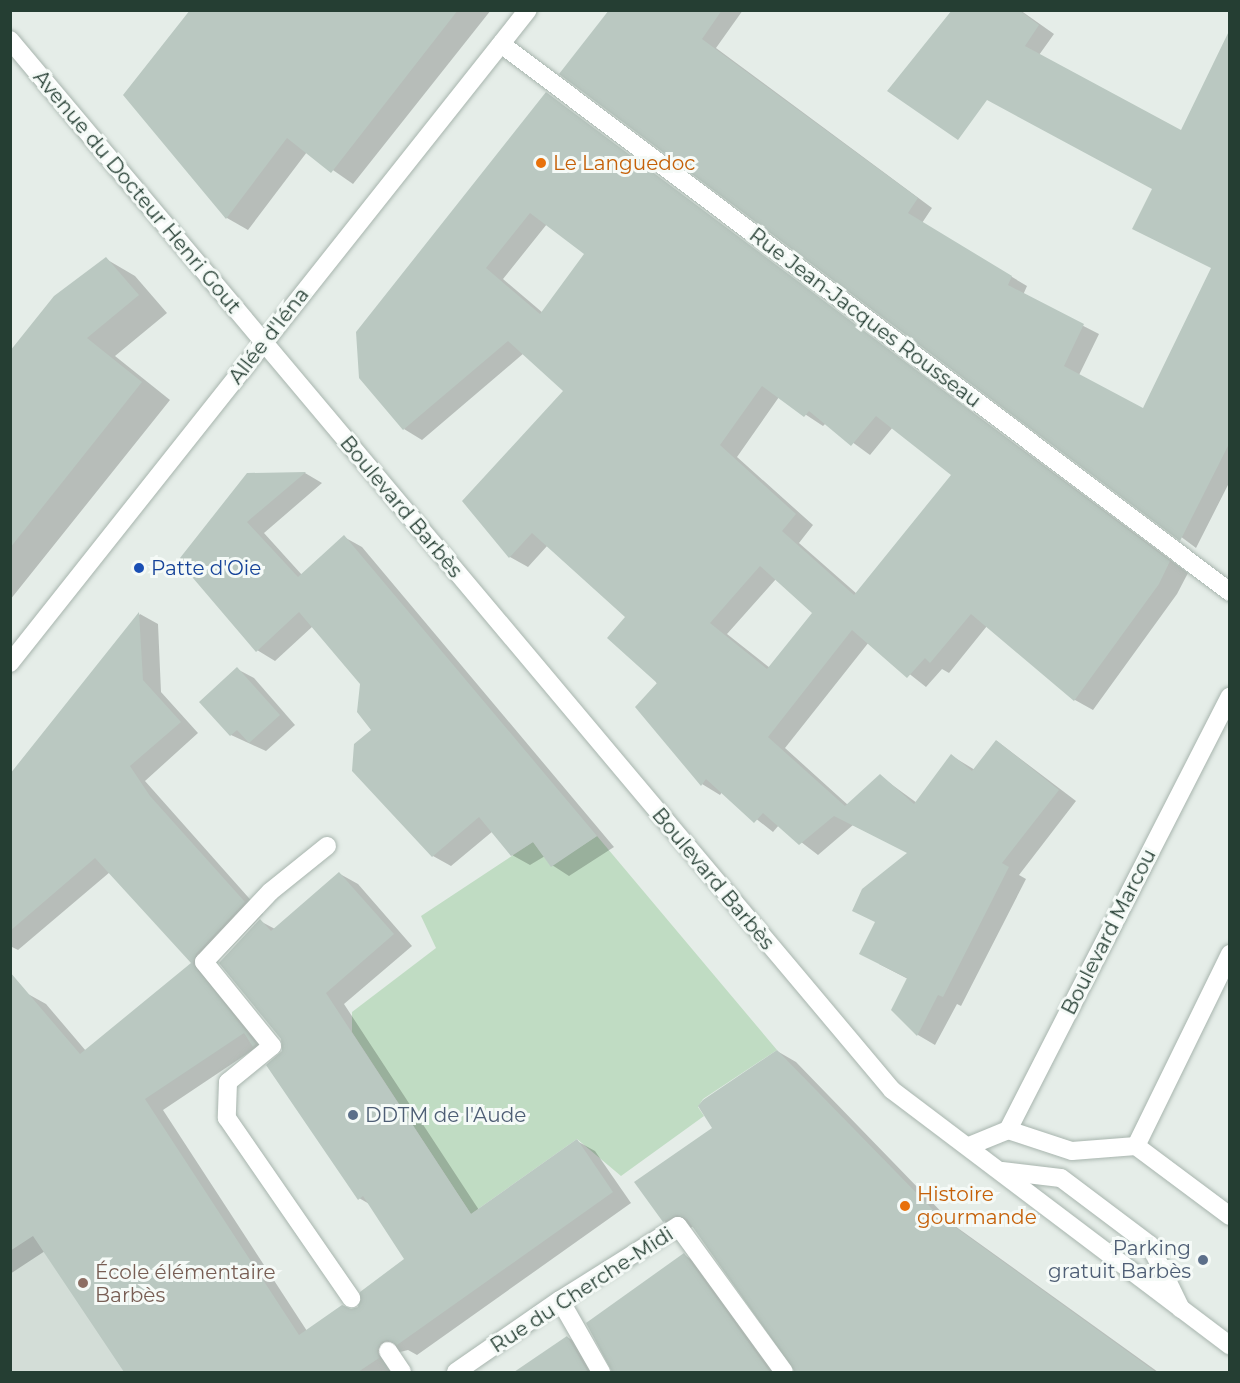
<!DOCTYPE html>
<meta charset="utf-8">
<style>
body{margin:0}
#map{position:relative;width:1240px;height:1383px;overflow:hidden;background:#e5ede8;font-family:Montserrat,sans-serif}
div>[style]{position:absolute}
.built>*{inset:0;background:#d3ddd7}
.green>*{inset:0;background:#c0dcc3}
.shadow>*{inset:0;background:#0003}
.building>*{inset:0;background:#bac8c1}
.roads{filter:drop-shadow(0 0 2px #a8b5ae) drop-shadow(0 0 2px #a8b5ae)}
.service>*{height:18px;margin:-9px;padding:0 9px;transform-origin:9px;border-radius:9px;background:#fff}
.minor>*{height:18px;margin:-9px;padding:0 9px;transform-origin:9px;border-radius:9px;background:#fff}
.secondary>*{height:18px;margin:-9px;padding:0 9px;transform-origin:9px;border-radius:9px;background:#fff}
.dots>*{width:16px;height:16px;translate:-50% -50%;box-sizing:border-box;border:3px solid #f5faf7;border-radius:50%}
span{translate:-50% -50%;white-space:nowrap;text-align:center;line-height:1.15;-webkit-text-stroke:6px #f5faf7;paint-order:stroke}
.food-label{font-size:20px;color:#c56008}
.left{translate:0 -50%;text-align:left}
.street-label{font-size:20px;color:#253e33}
.transit-label{font-size:20px;color:#164399}
.service-label{font-size:20px;color:#4e5e75}
.right{translate:-100% -50%;text-align:right}
.education-label{font-size:20px;color:#785e54}
.frame{position:absolute;inset:0;border:12px solid #253e33;pointer-events:none}
</style>
<div id="map">
<div class="built">
<div style="clip-path:polygon(66px 1152px,217px 1372px,11px 1372px,11px 1188px)"></div>
</div>
<div class="green">
<div style="clip-path:polygon(597px 836px,777px 1050px,703px 1099px,698px 1107px,704px 1116px,621px 1176px,577px 1139px,471px 1214px,352px 1032px,352px 1012px,436px 948px,421px 916px,533px 842px,551px 866px)"></div>
</div>
<div class="shadow">
<div style="clip-path:polygon(187px 10px,491px 10px,353px 184px,307px 152px,248px 230px,227px 218px,125px 95px,190px 13px)"></div>
<div style="clip-path:polygon(611px 10px,743px 10px,716px 48px,932px 208px,922px 223px,1027px 286px,1023px 295px,1099px 334px,1079px 375px,1144px 410px,1212px 268px,1154px 189px,931px 40px,1020px 10px,1054px 34px,1039px 55px,1182px 132px,1230px 38px,1230px 481px,1196px 548px,562px 74px)"></div>
<div style="clip-path:polygon(evenodd,546px 94px,1188px 573px,1177px 594px,1093px 710px,1075px 700px,987px 626px,949px 673px,942px 669px,926px 687px,869px 642px,785px 748px,848px 805px,880px 776px,917px 803px,952px 756px,975px 770px,997px 741px,1076px 801px,1019px 875px,1026px 879px,961px 1006px,957px 1004px,935px 1045px,918px 1035px,893px 1010px,908px 979px,879px 964px,909px 853px,853px 825px,818px 855px,779px 825px,773px 832px,722px 792px,720px 795px,702px 784px,627px 617px,548px 545px,528px 567px,510px 557px,464px 501px,565px 391px,524px 353px,422px 440px,404px 429px,546px 94px,547px 224px,586px 254px,543px 313px,503px 279px,547px 224px,546px 94px,779px 397px,823px 426px,826px 423px,870px 455px,893px 427px,953px 474px,857px 594px,799px 543px,813px 525px,737px 457px,779px 397px,546px 94px,776px 579px,814px 613px,770px 668px,727px 634px,776px 579px)"></div>
<div style="clip-path:polygon(106px 259px,135px 276px,167px 313px,115px 356px,170px 400px,10px 600px,10px 354px)"></div>
<div style="clip-path:polygon(305px 473px,322px 483px,264px 533px,302px 575px,344px 537px,362px 547px,614px 847px,569px 876px,552px 865px,545px 856px,530px 865px,512px 855px,493px 831px,451px 866px,433px 856px,373px 730px,361px 683px,313px 626px,275px 661px,257px 650px,189px 572px,248px 474px)"></div>
<div style="clip-path:polygon(140px 614px,158px 624px,161px 692px,198px 733px,145px 781px,263px 914px,214px 965px,274px 1056px,257px 1047px,163px 1110px,307px 1331px,359px 1308px,406px 1259px,371px 1205px,359px 1198px,284px 1051px,260px 921px,275px 929px,340px 874px,358px 884px,412px 946px,344px 1004px,479px 1210px,577px 1141px,595px 1151px,631px 1203px,417px 1355px,408px 1350px,400px 1352px,395px 1362px,397px 1369px,391px 1372px,126px 1372px,45px 1251px,10px 1274px,10px 1008px,28px 994px,46px 1004px,86px 1051px,193px 963px,110px 872px,18px 950px,10px 946px,10px 777px)"></div>
<div style="clip-path:polygon(237px 669px,254px 678px,295px 725px,266px 751px,231px 735px)"></div>
<div style="clip-path:polygon(777px 1051px,796px 1062px,955px 1226px,1158px 1372px,794px 1372px,795px 1365px,694px 1226px,683px 1232px,664px 1221px,714px 1128px)"></div>
<div style="clip-path:polygon(684px 1255px,703px 1266px,780px 1372px,611px 1372px)"></div>
<div style="clip-path:polygon(567px 1337px,586px 1348px,600px 1372px,517px 1372px)"></div>
</div>
<div class="building">
<div style="clip-path:polygon(190px 10px,458px 10px,331px 173px,287px 138px,226px 219px,123px 95px)"></div>
<div style="clip-path:polygon(609px 10px,722px 10px,702px 39px,918px 198px,908px 213px,1012px 276px,1008px 285px,1084px 324px,1064px 366px,1143px 408px,1211px 268px,1132px 229px,1152px 189px,987px 100px,958px 140px,887px 91px,952px 10px,1019px 10px,1039px 25px,1025px 46px,1181px 130px,1230px 29px,1230px 442px,1180px 541px,559px 74px)"></div>
<div style="clip-path:polygon(evenodd,546px 92px,1170px 561px,1159px 584px,1074px 701px,971px 614px,930px 663px,925px 658px,907px 678px,852px 630px,768px 737px,845px 806px,880px 774px,914px 804px,951px 754px,972px 771px,996px 740px,1059px 790px,1002px 863px,1009px 867px,943px 997px,938px 995px,917px 1036px,891px 1010px,907px 978px,859px 954px,875px 922px,852px 911px,862px 889px,907px 853px,834px 816px,799px 845px,763px 813px,754px 823px,706px 779px,701px 786px,635px 707px,657px 683px,607px 638px,625px 617px,532px 533px,509px 558px,462px 501px,563px 391px,508px 341px,403px 430px,359px 378px,356px 332px,546px 92px,530px 213px,584px 254px,540px 314px,486px 268px,530px 213px,546px 92px,762px 386px,804px 417px,809px 411px,851px 446px,876px 416px,951px 475px,854px 595px,782px 531px,796px 514px,720px 445px,762px 386px,546px 92px,760px 566px,812px 613px,767px 669px,710px 623px,760px 566px)"></div>
<div style="clip-path:polygon(106px 257px,139px 295px,87px 338px,142px 382px,10px 548px,10px 351px,54px 296px)"></div>
<div style="clip-path:polygon(306px 472px,247px 522px,298px 577px,344px 535px,597px 836px,551px 867px,533px 842px,511px 856px,479px 817px,432px 857px,352px 771px,354px 744px,371px 730px,357px 712px,360px 684px,299px 612px,256px 652px,187px 571px,190px 569px,180px 558px,247px 473px)"></div>
<div style="clip-path:polygon(139px 612px,143px 680px,181px 722px,130px 766px,150px 796px,245px 902px,196px 954px,193px 964px,256px 1044px,253px 1047px,244px 1033px,145px 1099px,299px 1335px,342px 1305px,351px 1309px,358px 1307px,360px 1292px,404px 1259px,363px 1196px,358px 1200px,266px 1065px,282px 1051px,281px 1039px,219px 963px,260px 919px,271px 931px,339px 872px,394px 934px,326px 993px,471px 1214px,577px 1139px,613px 1192px,397px 1345px,388px 1340px,381px 1342px,377px 1351px,379px 1358px,358px 1372px,124px 1372px,33px 1236px,10px 1251px,10px 972px,80px 1054px,191px 963px,95px 858px,10px 931px,10px 774px)"></div>
<div style="clip-path:polygon(237px 667px,280px 715px,249px 743px,237px 730px,230px 736px,199px 702px)"></div>
<div style="clip-path:polygon(777px 1050px,937px 1214px,1156px 1372px,795px 1372px,687px 1219px,677px 1215px,663px 1222px,634px 1182px,712px 1128px,698px 1106px,703px 1100px)"></div>
<div style="clip-path:polygon(684px 1253px,770px 1372px,612px 1372px,586px 1323px)"></div>
<div style="clip-path:polygon(567px 1336px,588px 1372px,514px 1372px)"></div>
</div>
<div class="roads">
<div class="service">
<div style="left:327px;top:846px;width:73px;rotate:141.1deg"></div>
<div style="left:270px;top:892px;width:96px;rotate:133.3deg"></div>
<div style="left:204px;top:962px;width:108px;rotate:51deg"></div>
<div style="left:272px;top:1046px;width:57px;rotate:140.7deg"></div>
<div style="left:228px;top:1082px;width:36px;rotate:92deg"></div>
<div style="left:227px;top:1118px;width:219px;rotate:55.4deg"></div>
<div style="left:1008px;top:1130px;width:67px;rotate:18.2deg"></div>
<div style="left:1072px;top:1151px;width:64px;rotate:-4.5deg"></div>
<div style="left:1136px;top:1146px;width:117px;rotate:36.7deg"></div>
<div style="left:1136px;top:1146px;width:214px;rotate:-63.9deg"></div>
<div style="left:1002px;top:1171px;width:59px;rotate:6.8deg"></div>
<div style="left:1061px;top:1178px;width:111px;rotate:37deg"></div>
<div style="left:1150px;top:1245px;width:71px;rotate:64.2deg"></div>
<div style="left:388px;top:1351px;width:25px;rotate:56deg"></div>
</div>
<div class="minor">
<div style="left:501px;top:44px;width:912px;rotate:36.93deg"></div>
<div style="left:10px;top:663px;width:407px;rotate:-51.6deg"></div>
<div style="left:969px;top:1146px;width:42px;rotate:-22.3deg"></div>
<div style="left:1008px;top:1130px;width:487px;rotate:-62.9deg"></div>
<div style="left:560px;top:1300px;width:83px;rotate:60.3deg"></div>
<div style="left:456px;top:1372px;width:126px;rotate:-34.7deg"></div>
<div style="left:560px;top:1300px;width:139px;rotate:-32.1deg"></div>
<div style="left:678px;top:1226px;width:180px;rotate:54deg"></div>
</div>
<div class="secondary">
<div style="left:10px;top:40px;width:1371px;rotate:49.97deg"></div>
<div style="left:892px;top:1090px;width:424px;rotate:37.1deg"></div>
<div style="left:263px;top:344px;width:426px;rotate:-51.6deg"></div>
</div>
</div>
<div class="dots">
<div style="left:541px;top:163px;background:#e8710a"></div>
<div style="left:139px;top:568px;background:#1a4fb4"></div>
<div style="left:353px;top:1115px;background:#5c6f8a"></div>
<div style="left:905px;top:1206px;background:#e8710a"></div>
<div style="left:1203px;top:1260px;background:#5c6f8a"></div>
<div style="left:83px;top:1283px;background:#8d6e63"></div>
</div>
<div class="food-label">
<span class="left" style="left:553px;top:163px">Le Languedoc</span>
<span class="left" style="left:917px;top:1206px">Histoire<br>gourmande</span>
</div>
<div class="street-label">
<span style="left:137px;top:192px;rotate:50deg">Avenue du Docteur Henri Gout</span>
<span style="left:865px;top:318px;rotate:37deg">Rue Jean-Jacques Rousseau</span>
<span style="left:269px;top:336px;rotate:-52deg">Allée d'Iéna</span>
<span style="left:401px;top:507px;rotate:50deg">Boulevard Barbès</span>
<span style="left:713px;top:879px;rotate:50deg">Boulevard Barbès</span>
<span style="left:1109px;top:932px;rotate:-63deg">Boulevard Marcou</span>
<span style="left:582px;top:1290px;rotate:-33deg">Rue du Cherche-Midi</span>
</div>
<div class="transit-label">
<span class="left" style="left:151px;top:568px">Patte d'Oie</span>
</div>
<div class="service-label">
<span class="left" style="left:365px;top:1115px">DDTM de l'Aude</span>
<span class="right" style="left:1191px;top:1260px">Parking<br>gratuit Barbès</span>
</div>
<div class="education-label">
<span class="left" style="left:95px;top:1284px">École élémentaire<br>Barbès</span>
</div>
<div class="frame"></div>
</div>
